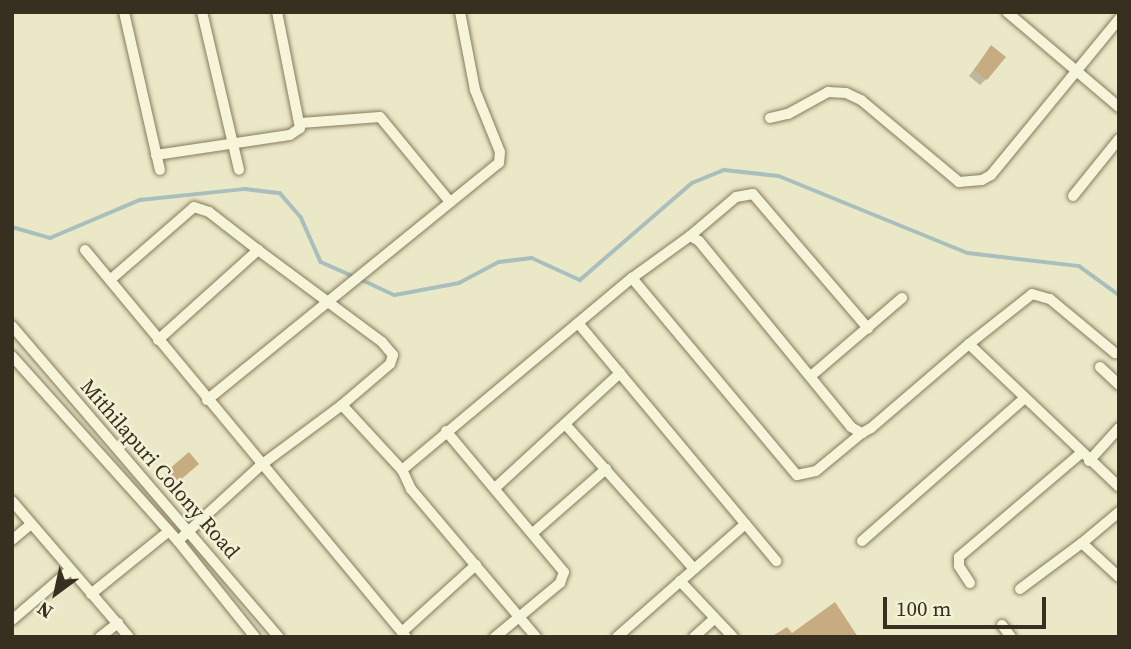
<!DOCTYPE html>
<style>
body{margin:0}
#map{position:relative;width:1131px;height:649px;overflow:hidden;background:#ebe8c7;font-family:"Source Serif 4",serif}
div>[style]{position:absolute}
.shadow>*{inset:0;background:#0003}
.stream>*{height:3.5px;margin:-1.75px;padding:0 1.75px;transform-origin:1.75px;border-radius:1.75px;background:#a8bfbd}
.building>*{inset:0;background:#c6ac80}
.roads{filter:drop-shadow(0 0 2px #857b5e) drop-shadow(0 0 2px #857b5e)}
.minor>*{height:10px;margin:-5px;padding:0 5px;transform-origin:5px;border-radius:5px;background:#f6f4d9}
span{translate:-50% -50%;white-space:nowrap;text-align:center;line-height:1.15;-webkit-text-stroke:5px #f3f1d6;paint-order:stroke}
.street-label{font-size:21px;color:#373020}
.frame{position:absolute;inset:0;border:14px solid #373020;pointer-events:none}
.north{position:absolute;left:21px;top:558px;width:70px;height:70px;-webkit-text-stroke:5px #f3f1d6;paint-order:stroke;rotate:213deg;font-size:19px;font-weight:700;line-height:28px;text-align:center;color:#373020}
.north::after{content:'';display:block;margin:auto;width:24px;height:32px;background:#373020;clip-path:polygon(50% 0,100% 100%,50% 72%,0 100%)}
.scale{position:absolute;left:883px;top:597px;width:163px;height:32px;box-sizing:border-box;border:4px solid #373020;border-top:0;padding-left:9px;font-size:21px;line-height:24px;white-space:nowrap;color:#373020;-webkit-text-stroke:5px #f3f1d6;paint-order:stroke}
</style>
<div id="map">
<div class="shadow">
<div style="clip-path:polygon(991px 47px,986px 79px,980px 85px,969px 76px)"></div>
<div style="clip-path:polygon(189px 455px,193px 468px,173px 484px,165px 475px)"></div>
</div>
<div class="stream">
<div style="left:12px;top:227px;width:40px;rotate:16deg"></div>
<div style="left:50px;top:238px;width:98px;rotate:-22.9deg"></div>
<div style="left:140px;top:200px;width:106px;rotate:-6deg"></div>
<div style="left:245px;top:189px;width:35px;rotate:7deg"></div>
<div style="left:280px;top:193px;width:32px;rotate:49deg"></div>
<div style="left:301px;top:217px;width:49px;rotate:66deg"></div>
<div style="left:321px;top:262px;width:35px;rotate:24deg"></div>
<div style="left:360px;top:279px;width:38px;rotate:25deg"></div>
<div style="left:395px;top:295px;width:65px;rotate:-10.6deg"></div>
<div style="left:459px;top:283px;width:45px;rotate:-27.7deg"></div>
<div style="left:499px;top:262px;width:33px;rotate:-7deg"></div>
<div style="left:532px;top:258px;width:53px;rotate:24.6deg"></div>
<div style="left:580px;top:280px;width:148px;rotate:-40.9deg"></div>
<div style="left:692px;top:183px;width:35px;rotate:-22deg"></div>
<div style="left:724px;top:170px;width:55px;rotate:6.2deg"></div>
<div style="left:779px;top:176px;width:204px;rotate:22.2deg"></div>
<div style="left:968px;top:253px;width:112px;rotate:6.7deg"></div>
<div style="left:1079px;top:266px;width:49px;rotate:35.9deg"></div>
</div>
<div class="building">
<div style="clip-path:polygon(991px 45px,1006px 57px,987px 80px,974px 70px)"></div>
<div style="clip-path:polygon(189px 452px,199px 464px,178px 482px,168px 470px)"></div>
<div style="clip-path:polygon(835px 602px,858px 637px,771px 637px,787px 627px,792px 633px)"></div>
</div>
<div class="roads">
<div class="minor">
<div style="left:124px;top:12px;width:162px;rotate:77.2deg"></div>
<div style="left:202px;top:12px;width:162px;rotate:76.8deg"></div>
<div style="left:1007px;top:12px;width:147px;rotate:40.3deg"></div>
<div style="left:770px;top:118px;width:18px;rotate:-13deg"></div>
<div style="left:788px;top:114px;width:46px;rotate:-28.8deg"></div>
<div style="left:828px;top:92px;width:18px;rotate:3deg"></div>
<div style="left:846px;top:93px;width:17px;rotate:25deg"></div>
<div style="left:861px;top:100px;width:128px;rotate:39.9deg"></div>
<div style="left:959px;top:182px;width:23px;rotate:-5deg"></div>
<div style="left:982px;top:180px;width:10px;rotate:-29deg"></div>
<div style="left:991px;top:175px;width:202px;rotate:-50.6deg"></div>
<div style="left:301px;top:123px;width:79px;rotate:-4.3deg"></div>
<div style="left:380px;top:117px;width:110px;rotate:50.5deg"></div>
<div style="left:156px;top:155px;width:135px;rotate:-8.5deg"></div>
<div style="left:290px;top:135px;width:12px;rotate:-35deg"></div>
<div style="left:300px;top:128px;width:118px;rotate:-101.2deg"></div>
<div style="left:1073px;top:196px;width:73px;rotate:-51.1deg"></div>
<div style="left:690px;top:236px;width:60px;rotate:-40.3deg"></div>
<div style="left:736px;top:197px;width:17px;rotate:-10deg"></div>
<div style="left:753px;top:194px;width:177px;rotate:49.4deg"></div>
<div style="left:85px;top:250px;width:503px;rotate:50.33deg"></div>
<div style="left:632px;top:278px;width:257px;rotate:50.1deg"></div>
<div style="left:797px;top:475px;width:19px;rotate:-12deg"></div>
<div style="left:816px;top:471px;width:60px;rotate:-39.6deg"></div>
<div style="left:110px;top:280px;width:111px;rotate:-41deg"></div>
<div style="left:194px;top:207px;width:16px;rotate:18deg"></div>
<div style="left:209px;top:212px;width:62px;rotate:37.8deg"></div>
<div style="left:578px;top:323px;width:310px;rotate:50.2deg"></div>
<div style="left:12px;top:326px;width:410px;rotate:49.4deg"></div>
<div style="left:158px;top:340px;width:135px;rotate:-42deg"></div>
<div style="left:258px;top:250px;width:154px;rotate:36.6deg"></div>
<div style="left:382px;top:342px;width:17px;rotate:50deg"></div>
<div style="left:393px;top:355px;width:9px;rotate:108deg"></div>
<div style="left:390px;top:364px;width:63px;rotate:139.5deg"></div>
<div style="left:342px;top:405px;width:102px;rotate:143.4deg"></div>
<div style="left:260px;top:466px;width:111px;rotate:137.6deg"></div>
<div style="left:969px;top:344px;width:80px;rotate:-38.4deg"></div>
<div style="left:1032px;top:294px;width:19px;rotate:16deg"></div>
<div style="left:1050px;top:299px;width:85px;rotate:39.7deg"></div>
<div style="left:12px;top:356px;width:249px;rotate:48.1deg"></div>
<div style="left:178px;top:541px;width:123px;rotate:51.3deg"></div>
<div style="left:1100px;top:367px;width:26px;rotate:43deg"></div>
<div style="left:811px;top:376px;width:120px;rotate:-40.6deg"></div>
<div style="left:207px;top:400px;width:376px;rotate:-39.1deg"></div>
<div style="left:499px;top:163px;width:11px;rotate:-85deg"></div>
<div style="left:500px;top:152px;width:67px;rotate:-112deg"></div>
<div style="left:475px;top:90px;width:79px;rotate:-100.9deg"></div>
<div style="left:342px;top:405px;width:88px;rotate:47.3deg"></div>
<div style="left:565px;top:424px;width:194px;rotate:48.3deg"></div>
<div style="left:446px;top:431px;width:184px;rotate:50.1deg"></div>
<div style="left:564px;top:572px;width:12px;rotate:110deg"></div>
<div style="left:560px;top:583px;width:85px;rotate:140.3deg"></div>
<div style="left:1089px;top:461px;width:45px;rotate:-47.7deg"></div>
<div style="left:495px;top:488px;width:170px;rotate:-42.6deg"></div>
<div style="left:12px;top:501px;width:179px;rotate:49.3deg"></div>
<div style="left:1119px;top:512px;width:48px;rotate:140deg"></div>
<div style="left:1082px;top:543px;width:50px;rotate:42.6deg"></div>
<div style="left:534px;top:532px;width:96px;rotate:-41.2deg"></div>
<div style="left:12px;top:540px;width:23px;rotate:-40deg"></div>
<div style="left:862px;top:541px;width:217px;rotate:-41.3deg"></div>
<div style="left:680px;top:581px;width:77px;rotate:46.6deg"></div>
<div style="left:970px;top:583px;width:20px;rotate:-123deg"></div>
<div style="left:959px;top:566px;width:9px;rotate:-90deg"></div>
<div style="left:959px;top:557px;width:160px;rotate:-40.4deg"></div>
<div style="left:1020px;top:589px;width:77px;rotate:-36.6deg"></div>
<div style="left:91px;top:594px;width:100px;rotate:-38.9deg"></div>
<div style="left:12px;top:620px;width:75px;rotate:-40.7deg"></div>
<div style="left:1002px;top:625px;width:15px;rotate:53deg"></div>
<div style="left:402px;top:632px;width:100px;rotate:-42.2deg"></div>
<div style="left:100px;top:637px;width:23px;rotate:-38deg"></div>
<div style="left:536px;top:637px;width:194px;rotate:-130.2deg"></div>
<div style="left:411px;top:489px;width:21px;rotate:-115deg"></div>
<div style="left:402px;top:470px;width:300px;rotate:-39.9deg"></div>
<div style="left:632px;top:278px;width:72px;rotate:-35.9deg"></div>
<div style="left:690px;top:236px;width:10px;rotate:29deg"></div>
<div style="left:699px;top:241px;width:240px;rotate:50.7deg"></div>
<div style="left:851px;top:427px;width:13px;rotate:29deg"></div>
<div style="left:862px;top:433px;width:10px;rotate:-29deg"></div>
<div style="left:871px;top:428px;width:129px;rotate:-40.6deg"></div>
<div style="left:969px;top:344px;width:207px;rotate:43.6deg"></div>
<div style="left:617px;top:637px;width:171px;rotate:-41.4deg"></div>
<div style="left:694px;top:637px;width:28px;rotate:-42deg"></div>
</div>
</div>
<div class="street-label">
<span style="left:160px;top:469px;rotate:49deg">Mithilapuri Colony Road</span>
</div>
<div class="frame"></div>
<div class="north">N</div>
<div class="scale">100 m</div>
</div>
